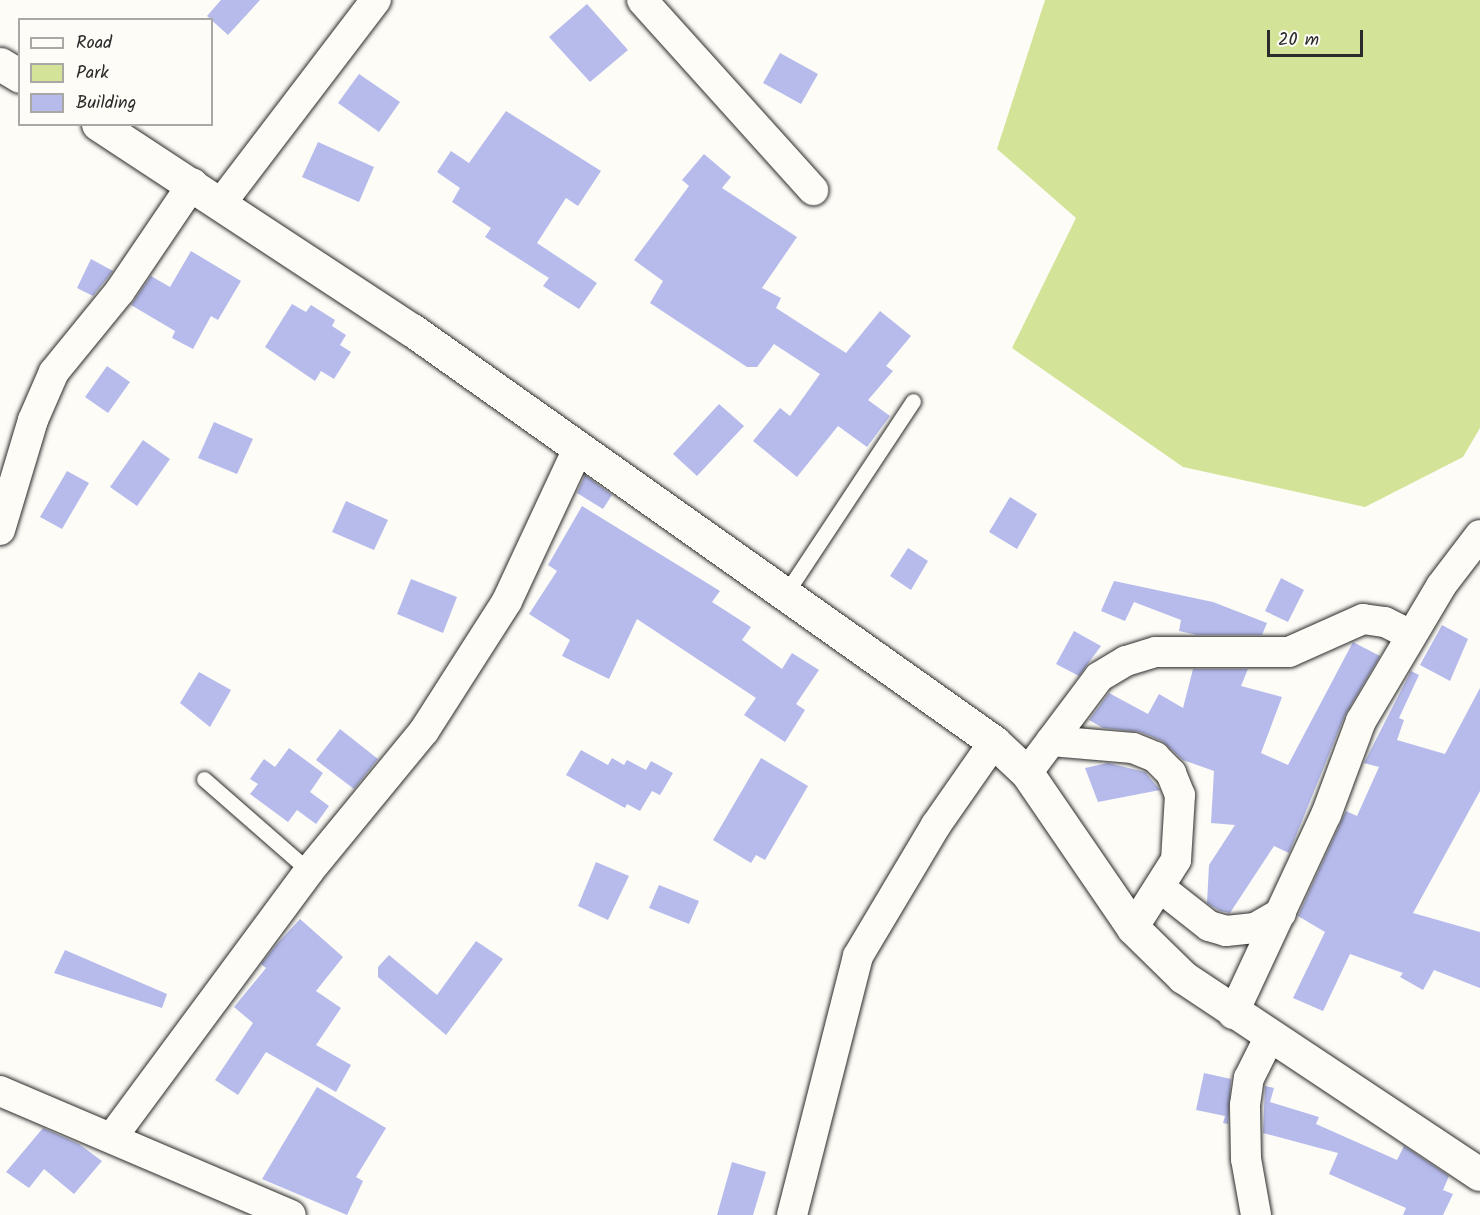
<!DOCTYPE html>
<style>
body{margin:0}
#map{position:relative;width:1480px;height:1215px;overflow:hidden;background:#fdfcf7;font-family:Kalam,sans-serif}
div>[style]{position:absolute}
.green>*{inset:0;background:#d3e498}
.building>*{inset:0;background:#b6bbec}
.roads{filter:drop-shadow(0 0 2px #2b2b2b) drop-shadow(0 0 2px #2b2b2b)}
.lane>*{height:15px;margin:-7.5px;padding:0 7.5px;transform-origin:7.5px;border-radius:7.5px;background:#fdfcf7}
.street>*{height:30px;margin:-15px;padding:0 15px;transform-origin:15px;border-radius:15px;background:#fdfcf7}
.secondary>*{height:33px;margin:-16.5px;padding:0 16.5px;transform-origin:16.5px;border-radius:16.5px;background:#fdfcf7}
span{translate:-50% -50%;white-space:nowrap;text-align:center;line-height:1.15;-webkit-text-stroke:4.5px #fdfcf7;paint-order:stroke}
.legend{position:absolute;left:18px;top:18px;width:195px;height:108px;box-sizing:border-box;background:#fdfcf7;border:2px solid #a9a8a5;margin:0;padding:8px 10px;list-style:none;font-size:18px;color:#2b2b2b}
.legend li{display:flex;align-items:center;gap:12px;height:30px}
.legend b{width:30px;border:2px solid #a9a8a5}
.scale{position:absolute;left:1267px;top:30px;width:96px;height:27px;box-sizing:border-box;border:3px solid #2b2b2b;border-top:0;padding-left:8px;font-size:18px;line-height:21px;white-space:nowrap;color:#2b2b2b;-webkit-text-stroke:4px #fdfcf7;paint-order:stroke}
</style>
<div id="map">
<div class="green">
<div style="clip-path:polygon(1045px 0,1480px 0,1480px 428px,1463px 457px,1365px 507px,1183px 467px,1012px 348px,1076px 218px,997px 149px)"></div>
</div>
<div class="building">
<div style="clip-path:polygon(221px 0,260px 0,228px 35px,207px 16px)"></div>
<div style="clip-path:polygon(587px 4px,628px 50px,590px 82px,549px 37px)"></div>
<div style="clip-path:polygon(780px 53px,818px 74px,801px 104px,763px 83px)"></div>
<div style="clip-path:polygon(359px 74px,400px 102px,379px 132px,338px 103px)"></div>
<div style="clip-path:polygon(506px 111px,601px 171px,578px 206px,566px 198px,537px 243px,597px 283px,579px 309px,543px 286px,549px 278px,485px 237px,491px 228px,452px 202px,460px 188px,437px 172px,451px 151px,469px 163px)"></div>
<div style="clip-path:polygon(318px 142px,374px 167px,359px 202px,302px 177px)"></div>
<div style="clip-path:polygon(704px 154px,731px 177px,722px 188px,797px 237px,762px 288px,781px 298px,776px 308px,846px 353px,880px 311px,911px 336px,886px 366px,893px 371px,868px 400px,890px 416px,867px 447px,838px 426px,797px 477px,753px 441px,780px 408px,790px 416px,820px 374px,774px 344px,757px 367px,747px 367px,650px 303px,663px 281px,634px 260px,689px 186px,682px 180px)"></div>
<div style="clip-path:polygon(191px 251px,241px 281px,218px 320px,211px 316px,193px 349px,172px 338px,175px 331px,131px 305px,151px 276px,170px 287px)"></div>
<div style="clip-path:polygon(91px 259px,113px 271px,93px 296px,77px 288px)"></div>
<div style="clip-path:polygon(292px 304px,306px 312px,311px 305px,335px 320px,332px 326px,346px 335px,340px 345px,351px 352px,334px 379px,321px 371px,315px 381px,265px 347px)"></div>
<div style="clip-path:polygon(107px 366px,130px 382px,108px 413px,85px 397px)"></div>
<div style="clip-path:polygon(719px 404px,744px 426px,697px 476px,673px 454px)"></div>
<div style="clip-path:polygon(214px 422px,253px 439px,237px 474px,198px 458px)"></div>
<div style="clip-path:polygon(143px 440px,170px 459px,137px 506px,110px 487px)"></div>
<div style="clip-path:polygon(67px 471px,89px 483px,62px 529px,40px 517px)"></div>
<div style="clip-path:polygon(585px 475px,612px 495px,603px 509px,577px 493px)"></div>
<div style="clip-path:polygon(1010px 497px,1037px 514px,1017px 549px,989px 532px)"></div>
<div style="clip-path:polygon(346px 501px,388px 520px,374px 550px,332px 532px)"></div>
<div style="clip-path:polygon(582px 506px,720px 591px,712px 602px,751px 627px,742px 640px,782px 669px,792px 653px,819px 670px,796px 704px,805px 710px,785px 742px,744px 715px,756px 698px,637px 619px,609px 679px,562px 656px,570px 640px,529px 614px,557px 571px,548px 565px)"></div>
<div style="clip-path:polygon(908px 548px,928px 561px,911px 590px,890px 576px)"></div>
<div style="clip-path:polygon(1281px 578px,1304px 590px,1288px 622px,1265px 611px)"></div>
<div style="clip-path:polygon(411px 579px,457px 597px,443px 633px,397px 614px)"></div>
<div style="clip-path:polygon(1114px 581px,1213px 602px,1267px 623px,1262px 635px,1197px 635px,1179px 631px,1181px 620px,1134px 602px,1125px 621px,1101px 611px)"></div>
<div style="clip-path:polygon(1442px 625px,1468px 639px,1450px 681px,1420px 665px)"></div>
<div style="clip-path:polygon(1074px 631px,1101px 646px,1079px 676px,1056px 664px)"></div>
<div style="clip-path:polygon(1353px 642px,1380px 656px,1345px 715px,1289px 853px,1274px 846px,1230px 913px,1220px 911px,1207px 903px,1209px 865px,1235px 825px,1211px 823px,1214px 771px,1183px 760px,1162px 741px,1140px 732px,1103px 728px,1089px 720px,1109px 693px,1148px 714px,1159px 694px,1183px 708px,1193px 669px,1248px 669px,1241px 686px,1282px 697px,1261px 753px,1288px 765px)"></div>
<div style="clip-path:polygon(1411px 671px,1419px 675px,1399px 718px,1404px 720px,1397px 740px,1445px 754px,1480px 688px,1480px 791px,1413px 913px,1480px 932px,1480px 988px,1434px 970px,1423px 990px,1400px 977px,1403px 973px,1350px 954px,1323px 1011px,1293px 998px,1325px 932px,1298px 916px,1346px 811px,1357px 816px,1379px 767px,1364px 763px)"></div>
<div style="clip-path:polygon(199px 672px,231px 690px,210px 727px,180px 703px)"></div>
<div style="clip-path:polygon(340px 729px,378px 759px,354px 789px,316px 760px)"></div>
<div style="clip-path:polygon(289px 748px,323px 773px,310px 792px,329px 806px,316px 824px,297px 810px,288px 822px,250px 794px,258px 784px,250px 779px,264px 759px,275px 767px)"></div>
<div style="clip-path:polygon(581px 750px,608px 765px,612px 758px,624px 765px,627px 760px,646px 770px,651px 761px,673px 773px,660px 795px,652px 791px,640px 811px,627px 804px,625px 808px,566px 775px)"></div>
<div style="clip-path:polygon(761px 758px,808px 786px,765px 860px,756px 855px,751px 863px,713px 840px)"></div>
<div style="clip-path:polygon(1108px 763px,1145px 772px,1160px 790px,1098px 802px,1085px 768px)"></div>
<div style="clip-path:polygon(596px 862px,629px 876px,608px 920px,578px 906px)"></div>
<div style="clip-path:polygon(659px 885px,699px 901px,689px 924px,649px 908px)"></div>
<div style="clip-path:polygon(300px 919px,343px 957px,316px 991px,341px 1008px,316px 1045px,351px 1065px,336px 1092px,266px 1052px,238px 1095px,215px 1080px,253px 1023px,234px 1007px,266px 968px,261px 964px,276px 945px)"></div>
<div style="clip-path:polygon(476px 941px,503px 959px,446px 1035px,378px 977px,378px 967px,389px 955px,437px 995px)"></div>
<div style="clip-path:polygon(65px 950px,167px 994px,162px 1008px,54px 973px)"></div>
<div style="clip-path:polygon(1204px 1073px,1231px 1079px,1228px 1124px,1223px 1123px,1225px 1116px,1196px 1110px)"></div>
<div style="clip-path:polygon(1265px 1086px,1274px 1088px,1270px 1102px,1319px 1117px,1316px 1124px,1397px 1160px,1404px 1146px,1449px 1176px,1443px 1190px,1453px 1194px,1443px 1215px,1403px 1215px,1406px 1208px,1329px 1174px,1338px 1153px,1263px 1133px)"></div>
<div style="clip-path:polygon(317px 1087px,386px 1128px,356px 1177px,363px 1181px,347px 1215px,262px 1179px)"></div>
<div style="clip-path:polygon(43px 1128px,79px 1144px,102px 1161px,74px 1194px,44px 1169px,29px 1188px,6px 1172px)"></div>
<div style="clip-path:polygon(732px 1162px,766px 1172px,753px 1215px,717px 1215px)"></div>
</div>
<div class="roads">
<div class="lane">
<div style="left:786px;top:593px;width:230px;rotate:-56.5deg"></div>
<div style="left:204px;top:779px;width:140px;rotate:41.2deg"></div>
</div>
<div class="street">
<div style="left:642px;top:0;width:256px;rotate:48deg"></div>
<div style="left:222px;top:202px;width:254px;rotate:-52.7deg"></div>
<div style="left:0;top:530px;width:115px;rotate:-73.3deg"></div>
<div style="left:33px;top:420px;width:52px;rotate:-66.4deg"></div>
<div style="left:54px;top:372px;width:104px;rotate:-50.8deg"></div>
<div style="left:120px;top:291px;width:130px;rotate:-55.9deg"></div>
<div style="left:1051px;top:741px;width:82px;rotate:4.9deg"></div>
<div style="left:1133px;top:748px;width:24px;rotate:22deg"></div>
<div style="left:1155px;top:757px;width:23px;rotate:45deg"></div>
<div style="left:1171px;top:773px;width:24px;rotate:68deg"></div>
<div style="left:1180px;top:795px;width:65px;rotate:93.5deg"></div>
<div style="left:1176px;top:860px;width:80px;rotate:122.3deg"></div>
<div style="left:1027px;top:773px;width:120px;rotate:-53.1deg"></div>
<div style="left:1099px;top:677px;width:31px;rotate:-31deg"></div>
<div style="left:1126px;top:661px;width:31px;rotate:-17deg"></div>
<div style="left:1156px;top:652px;width:133px"></div>
<div style="left:1289px;top:652px;width:81px;rotate:-24deg"></div>
<div style="left:1363px;top:619px;width:22px;rotate:8deg"></div>
<div style="left:1385px;top:622px;width:28px;rotate:27deg"></div>
<div style="left:1162px;top:889px;width:60px;rotate:38.2deg"></div>
<div style="left:1209px;top:926px;width:18px;rotate:16deg"></div>
<div style="left:1226px;top:931px;width:29px;rotate:-6deg"></div>
<div style="left:1255px;top:928px;width:30px;rotate:-30deg"></div>
<div style="left:1233px;top:1014px;width:220px;rotate:-65deg"></div>
<div style="left:1326px;top:815px;width:100px;rotate:-69.6deg"></div>
<div style="left:1361px;top:721px;width:157px;rotate:-59.3deg"></div>
<div style="left:1441px;top:586px;width:64px;rotate:-52.6deg"></div>
<div style="left:0;top:1091px;width:316px;rotate:23.1deg"></div>
<div style="left:113px;top:1136px;width:330px;rotate:-53.5deg"></div>
<div style="left:309px;top:871px;width:181px;rotate:-50.6deg"></div>
<div style="left:424px;top:731px;width:154px;rotate:-57.4deg"></div>
<div style="left:507px;top:601px;width:168px;rotate:-65deg"></div>
<div style="left:792px;top:1215px;width:267px;rotate:-75.7deg"></div>
<div style="left:858px;top:956px;width:152px;rotate:-59.2deg"></div>
<div style="left:936px;top:825px;width:101px;rotate:-55.1deg"></div>
<div style="left:1256px;top:1215px;width:57px;rotate:-100.1deg"></div>
<div style="left:1246px;top:1159px;width:54px;rotate:-91.1deg"></div>
<div style="left:1245px;top:1105px;width:27px;rotate:-82deg"></div>
<div style="left:1249px;top:1078px;width:45px;rotate:-63.4deg"></div>
</div>
<div class="secondary">
<div style="left:0;top:64px;width:23px;rotate:31deg"></div>
<div style="left:98px;top:124px;width:376px;rotate:33.3deg"></div>
<div style="left:412px;top:330px;width:713px;rotate:35.29deg"></div>
<div style="left:994px;top:742px;width:45px;rotate:43.2deg"></div>
<div style="left:1027px;top:773px;width:188px;rotate:55.6deg"></div>
<div style="left:1133px;top:928px;width:70px;rotate:44.4deg"></div>
<div style="left:1183px;top:977px;width:356px;rotate:33.6deg"></div>
</div>
</div>
<ul class="legend">
<li><b style="height:8px;background:#fdfcf7"></b>Road</li>
<li><b style="height:16px;background:#d3e498"></b>Park</li>
<li><b style="height:16px;background:#b6bbec"></b>Building</li>
</ul>
<div class="scale">20 m</div>
</div>
